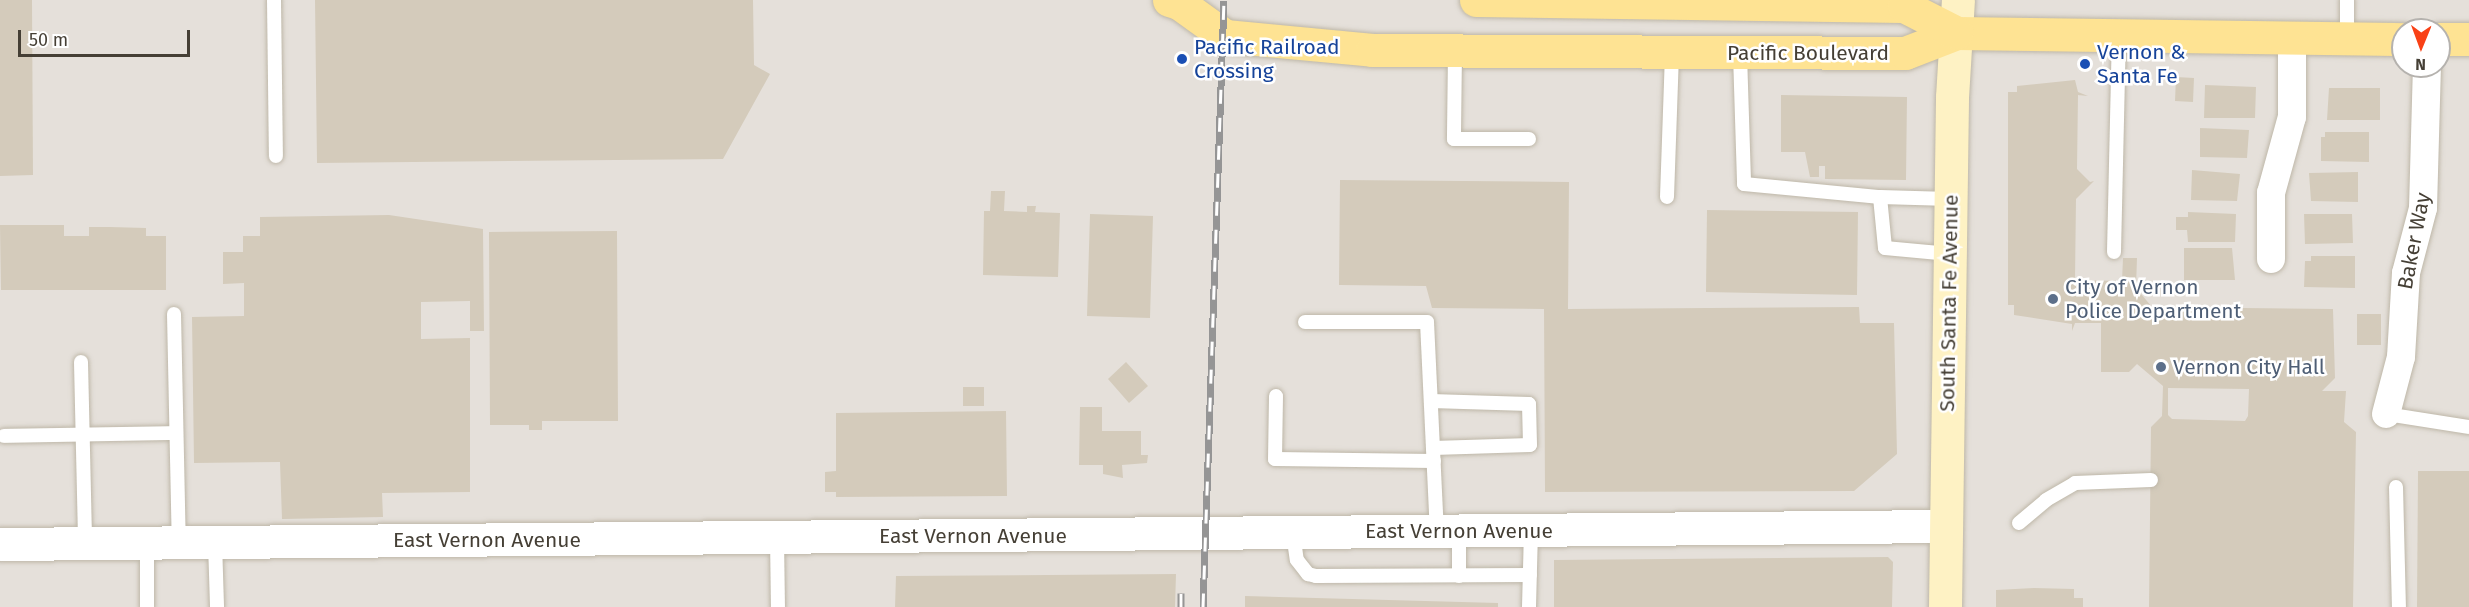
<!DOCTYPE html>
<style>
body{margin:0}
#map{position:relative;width:2469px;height:607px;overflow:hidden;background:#f3efe5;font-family:"Fira Sans",sans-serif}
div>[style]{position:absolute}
.industrial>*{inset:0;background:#e5e0da}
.building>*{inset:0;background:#d4cbbb}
.roads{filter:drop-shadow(0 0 2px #beb7a8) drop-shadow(0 0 2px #beb7a8)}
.service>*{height:14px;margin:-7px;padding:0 7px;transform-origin:7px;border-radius:7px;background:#fff}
.minor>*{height:28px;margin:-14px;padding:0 14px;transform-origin:14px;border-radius:14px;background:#fff}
.tertiary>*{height:33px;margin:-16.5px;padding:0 16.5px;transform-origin:16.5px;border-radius:16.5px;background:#fff}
.secondary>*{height:33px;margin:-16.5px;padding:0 16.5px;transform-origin:16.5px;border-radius:16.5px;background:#fef2c4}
.primary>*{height:33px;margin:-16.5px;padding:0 16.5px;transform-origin:16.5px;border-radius:16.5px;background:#fee393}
.rail>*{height:7px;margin-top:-3.5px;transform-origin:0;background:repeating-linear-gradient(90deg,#fff 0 14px,#959595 0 28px);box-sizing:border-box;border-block:2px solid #959595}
.dots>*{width:16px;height:16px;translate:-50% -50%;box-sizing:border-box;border:3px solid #fff;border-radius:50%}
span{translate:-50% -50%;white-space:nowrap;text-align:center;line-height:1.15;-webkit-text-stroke:5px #fff;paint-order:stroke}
.transit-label{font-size:21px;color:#164399}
.left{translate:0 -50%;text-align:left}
.street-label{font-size:21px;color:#453f35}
.service-label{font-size:21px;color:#4e5e75}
.north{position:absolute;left:2391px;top:18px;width:60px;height:60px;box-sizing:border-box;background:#fff;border:2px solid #b5b2ae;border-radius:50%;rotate:181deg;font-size:16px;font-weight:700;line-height:24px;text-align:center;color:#453f35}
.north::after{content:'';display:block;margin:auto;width:21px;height:27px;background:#f94116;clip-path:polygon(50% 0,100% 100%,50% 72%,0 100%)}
.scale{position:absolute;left:18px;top:30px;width:172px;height:27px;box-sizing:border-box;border:3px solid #453f35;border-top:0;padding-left:8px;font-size:18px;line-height:21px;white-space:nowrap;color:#453f35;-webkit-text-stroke:4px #fff;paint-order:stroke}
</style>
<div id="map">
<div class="industrial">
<div style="clip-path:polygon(evenodd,0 0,2469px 0,2469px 607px,0 607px,0 0,2403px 30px,2439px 30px,2439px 66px,2403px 66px,2403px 30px)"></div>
</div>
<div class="building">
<div style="clip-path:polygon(0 0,32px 0,33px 175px,0 176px)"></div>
<div style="clip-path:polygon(315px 0,753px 0,754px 65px,770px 74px,723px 159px,317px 163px)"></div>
<div style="clip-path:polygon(2176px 77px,2194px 78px,2193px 102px,2175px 101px)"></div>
<div style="clip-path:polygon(evenodd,2075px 80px,2078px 92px,2088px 96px,2078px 95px,2077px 169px,2090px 182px,2094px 181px,2076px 199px,2075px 280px,2122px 281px,2123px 258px,2137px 258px,2136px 288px,2152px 307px,2333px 309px,2335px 378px,2322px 391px,2346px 391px,2344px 422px,2356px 432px,2353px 607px,2149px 607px,2151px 427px,2162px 416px,2163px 386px,2137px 364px,2129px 372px,2101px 372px,2101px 323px,2075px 323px,2072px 331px,2072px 324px,2014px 315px,2014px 305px,2008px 305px,2008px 92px,2017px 92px,2017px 86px,2075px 80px,2168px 388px,2249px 389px,2248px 416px,2245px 421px,2172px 419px,2168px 415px,2168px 388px)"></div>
<div style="clip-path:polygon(2205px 85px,2256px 87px,2255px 118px,2204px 118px)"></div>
<div style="clip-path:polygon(2329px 88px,2380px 88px,2380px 120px,2327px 120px)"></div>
<div style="clip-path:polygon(1781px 95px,1907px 97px,1906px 180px,1825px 179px,1825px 166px,1819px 166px,1819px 177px,1810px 177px,1805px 152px,1781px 152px)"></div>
<div style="clip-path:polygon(2200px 128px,2249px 130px,2247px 158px,2200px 157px)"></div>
<div style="clip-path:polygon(2325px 132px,2369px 132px,2369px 162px,2321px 161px,2321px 137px,2325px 137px)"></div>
<div style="clip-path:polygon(2192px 170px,2240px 174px,2237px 201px,2191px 200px)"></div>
<div style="clip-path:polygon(2358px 172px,2358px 202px,2311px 201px,2309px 173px)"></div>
<div style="clip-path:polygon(1340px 180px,1569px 182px,1568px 309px,1859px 307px,1860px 323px,1894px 323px,1897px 454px,1854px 491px,1545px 492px,1544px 309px,1432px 308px,1426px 286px,1339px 285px)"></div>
<div style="clip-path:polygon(991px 191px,1005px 191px,1004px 211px,1027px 212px,1027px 206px,1036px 206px,1035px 212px,1060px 213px,1058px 277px,983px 275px,984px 211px,990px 211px)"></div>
<div style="clip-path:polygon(1707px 210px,1858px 212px,1857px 295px,1706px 292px)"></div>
<div style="clip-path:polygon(2188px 212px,2236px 214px,2235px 242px,2188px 242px,2187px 230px,2176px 230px,2176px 217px,2188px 217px)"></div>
<div style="clip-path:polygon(1090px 214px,1153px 216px,1150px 318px,1087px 316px)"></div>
<div style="clip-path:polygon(2304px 214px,2352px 214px,2353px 243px,2305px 244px)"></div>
<div style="clip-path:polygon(389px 215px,483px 229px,484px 331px,470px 331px,470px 301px,421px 302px,421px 339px,470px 338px,470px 492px,382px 493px,383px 517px,282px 519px,280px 462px,194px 463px,192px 317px,244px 316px,244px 283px,223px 284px,223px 252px,243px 252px,243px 236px,260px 236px,260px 217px)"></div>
<div style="clip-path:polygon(0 225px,64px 225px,64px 236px,89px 236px,89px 227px,110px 227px,146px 228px,146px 236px,166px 236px,166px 290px,1px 290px)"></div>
<div style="clip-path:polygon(617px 231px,618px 421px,542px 421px,542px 430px,529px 430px,529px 425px,490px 425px,489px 232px)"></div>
<div style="clip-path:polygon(2184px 248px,2232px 248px,2235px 280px,2184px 280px)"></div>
<div style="clip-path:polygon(2311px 256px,2355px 256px,2355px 288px,2304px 287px,2305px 261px,2311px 261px)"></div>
<div style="clip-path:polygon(2357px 314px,2381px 314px,2381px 345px,2357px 345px)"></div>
<div style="clip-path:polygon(1126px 362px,1148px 386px,1129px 403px,1108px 379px)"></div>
<div style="clip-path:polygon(963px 387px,984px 387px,984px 406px,963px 406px)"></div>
<div style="clip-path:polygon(1080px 407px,1102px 407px,1102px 431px,1141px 431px,1141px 455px,1148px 455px,1147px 463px,1122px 465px,1123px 478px,1103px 474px,1103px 465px,1079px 465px)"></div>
<div style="clip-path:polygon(1006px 411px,1007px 496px,836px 497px,836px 492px,825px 492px,825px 472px,836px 471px,836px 413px)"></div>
<div style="clip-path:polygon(2418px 471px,2469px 471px,2469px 607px,2417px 607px)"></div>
<div style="clip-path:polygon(1888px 557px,1893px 562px,1892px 607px,1554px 607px,1554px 560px)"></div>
<div style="clip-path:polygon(1176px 574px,1175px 607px,895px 607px,896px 576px)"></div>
<div style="clip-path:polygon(2034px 588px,2074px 589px,2074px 598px,2083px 598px,2083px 607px,1996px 607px,1996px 590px)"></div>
<div style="clip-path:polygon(1245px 596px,1498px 603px,1498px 607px,1245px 607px)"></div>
</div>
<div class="roads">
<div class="service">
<div style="left:274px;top:0;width:156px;rotate:89.3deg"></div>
<div style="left:2347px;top:38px;width:38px;rotate:-90deg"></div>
<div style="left:1455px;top:52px;width:87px;rotate:90.7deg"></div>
<div style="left:1454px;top:139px;width:75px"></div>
<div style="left:1740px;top:54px;width:130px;rotate:88.2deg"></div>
<div style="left:1744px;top:184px;width:137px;rotate:5.5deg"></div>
<div style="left:1880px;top:197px;width:51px;rotate:84.4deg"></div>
<div style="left:1885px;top:248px;width:65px;rotate:5.3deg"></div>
<div style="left:1667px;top:197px;width:144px;rotate:-88deg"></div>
<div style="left:1880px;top:197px;width:70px;rotate:1.6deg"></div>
<div style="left:2114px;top:252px;width:217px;rotate:-88.7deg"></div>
<div style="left:174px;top:314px;width:230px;rotate:88.8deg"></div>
<div style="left:1305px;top:322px;width:122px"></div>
<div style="left:1427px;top:322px;width:209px;rotate:87.3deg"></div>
<div style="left:81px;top:362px;width:181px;rotate:88.7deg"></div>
<div style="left:1276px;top:396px;width:63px;rotate:90.9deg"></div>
<div style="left:1275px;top:459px;width:159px;rotate:0.7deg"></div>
<div style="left:1431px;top:401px;width:98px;rotate:1.8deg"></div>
<div style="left:1529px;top:404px;width:41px;rotate:88.6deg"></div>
<div style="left:1530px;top:445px;width:97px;rotate:178.2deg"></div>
<div style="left:2386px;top:414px;width:84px;rotate:8.9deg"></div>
<div style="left:4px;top:436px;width:172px;rotate:-1deg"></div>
<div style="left:2396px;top:487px;width:120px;rotate:88.6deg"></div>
<div style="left:2019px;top:523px;width:35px;rotate:-40deg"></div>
<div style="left:2046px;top:500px;width:34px;rotate:-30deg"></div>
<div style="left:2075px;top:483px;width:76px;rotate:-2.3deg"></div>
<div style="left:1293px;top:533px;width:27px;rotate:82deg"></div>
<div style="left:1297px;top:560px;width:18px;rotate:52deg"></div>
<div style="left:1308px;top:574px;width:8px;rotate:14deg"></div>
<div style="left:1316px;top:576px;width:214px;rotate:-0.3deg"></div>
<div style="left:777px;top:538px;width:69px;rotate:89.2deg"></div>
<div style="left:215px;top:542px;width:65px;rotate:88.2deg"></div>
<div style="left:1459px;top:576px;width:45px;rotate:-90deg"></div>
<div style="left:147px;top:607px;width:64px;rotate:-90deg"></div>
<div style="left:1529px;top:607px;width:76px;rotate:-88.5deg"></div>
</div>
<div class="minor">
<div style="left:2271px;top:259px;width:66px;rotate:-90deg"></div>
<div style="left:2271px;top:193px;width:79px;rotate:-74.6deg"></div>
<div style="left:2292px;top:117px;width:80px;rotate:-90deg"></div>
<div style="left:2386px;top:414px;width:59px;rotate:-75.3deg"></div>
<div style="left:2401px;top:357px;width:84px;rotate:-86.6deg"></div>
<div style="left:2406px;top:273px;width:67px;rotate:-75.3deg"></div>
<div style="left:2423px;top:208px;width:142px;rotate:-88.4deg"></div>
</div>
<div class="tertiary">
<div style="left:0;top:544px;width:1946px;rotate:-0.53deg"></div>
</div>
<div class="secondary">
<div style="left:1945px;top:607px;width:510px;rotate:-89.21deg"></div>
<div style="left:1952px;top:97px;width:97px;rotate:-86.5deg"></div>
</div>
<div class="primary">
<div style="left:1169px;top:0;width:10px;rotate:17deg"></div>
<div style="left:1179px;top:3px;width:57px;rotate:35.7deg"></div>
<div style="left:1225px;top:36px;width:148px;rotate:5.4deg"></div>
<div style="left:1372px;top:50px;width:533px;rotate:0.32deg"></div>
<div style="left:1905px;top:53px;width:56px;rotate:-21deg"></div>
<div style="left:1957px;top:33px;width:446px;rotate:0.8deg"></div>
<div style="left:1476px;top:0;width:428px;rotate:0.8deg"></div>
<div style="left:1904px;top:6px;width:59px;rotate:27deg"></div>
<div style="left:2439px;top:39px;width:30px"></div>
</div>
</div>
<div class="rail">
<div style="left:1181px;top:607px;width:14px;rotate:-90deg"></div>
<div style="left:1203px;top:607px;width:607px;rotate:-88.02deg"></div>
</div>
<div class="dots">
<div style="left:1182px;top:59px;background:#1a4fb4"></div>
<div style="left:2085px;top:64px;background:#1a4fb4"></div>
<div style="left:2053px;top:299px;background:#5c6f8a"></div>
<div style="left:2161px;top:367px;background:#5c6f8a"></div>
</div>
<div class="transit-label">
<span class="left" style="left:1194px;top:59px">Pacific Railroad<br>Crossing</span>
<span class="left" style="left:2097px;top:64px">Vernon &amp;<br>Santa Fe</span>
</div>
<div class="street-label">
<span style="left:1808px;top:53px">Pacific Boulevard</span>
<span style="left:2414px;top:241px;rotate:-79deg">Baker Way</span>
<span style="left:1949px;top:303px;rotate:-89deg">South Santa Fe Avenue</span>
<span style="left:1459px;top:531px">East Vernon Avenue</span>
<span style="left:973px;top:536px">East Vernon Avenue</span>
<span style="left:487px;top:540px">East Vernon Avenue</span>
</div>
<div class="service-label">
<span class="left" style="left:2065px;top:299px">City of Vernon<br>Police Department</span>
<span class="left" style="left:2173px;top:367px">Vernon City Hall</span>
</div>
<div class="north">N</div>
<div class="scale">50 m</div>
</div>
